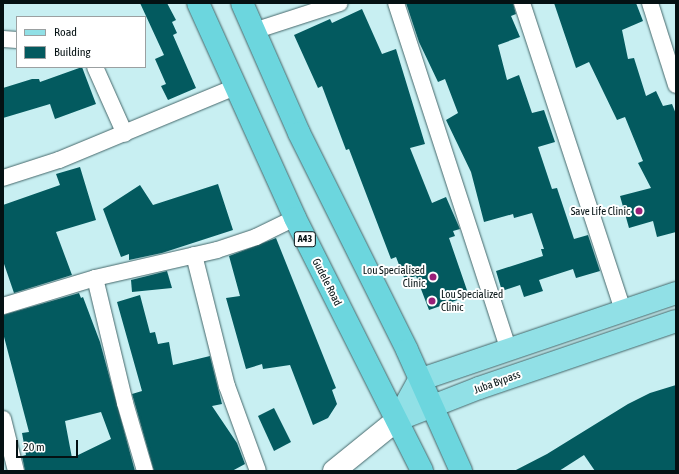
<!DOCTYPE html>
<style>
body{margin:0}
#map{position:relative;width:679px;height:474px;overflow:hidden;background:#c8eff2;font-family:"Asap Condensed",sans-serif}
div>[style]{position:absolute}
.building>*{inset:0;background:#035a5f}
.roads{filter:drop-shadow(0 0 1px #45676a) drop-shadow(0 0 1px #45676a)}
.minor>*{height:16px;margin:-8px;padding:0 8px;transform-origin:8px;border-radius:8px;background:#fff}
.secondary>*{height:22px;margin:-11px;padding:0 11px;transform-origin:11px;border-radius:11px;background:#fff}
.primary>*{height:22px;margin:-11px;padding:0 11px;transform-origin:11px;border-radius:11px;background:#91e0e6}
.trunk>*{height:22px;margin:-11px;padding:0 11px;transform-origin:11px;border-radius:11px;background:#6cd6de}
.dots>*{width:11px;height:11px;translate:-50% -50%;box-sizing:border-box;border:2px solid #fff;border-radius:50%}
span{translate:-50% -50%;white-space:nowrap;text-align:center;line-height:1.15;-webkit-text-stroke:4px #fff;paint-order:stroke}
.shield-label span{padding:1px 3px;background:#fff;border:1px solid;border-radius:3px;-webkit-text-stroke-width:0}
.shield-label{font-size:10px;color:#041113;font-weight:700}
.poi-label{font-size:11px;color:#041113}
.right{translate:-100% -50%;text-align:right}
.left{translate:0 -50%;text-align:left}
.street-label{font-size:11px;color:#041113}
.frame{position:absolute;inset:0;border:4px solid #041113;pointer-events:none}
.legend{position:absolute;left:16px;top:16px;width:130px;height:52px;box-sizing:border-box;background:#fff;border:1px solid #9ba0a1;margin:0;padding:5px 7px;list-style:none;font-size:12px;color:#041113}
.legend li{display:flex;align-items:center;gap:8px;height:20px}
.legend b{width:20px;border:1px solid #9ba0a1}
.scale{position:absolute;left:16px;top:440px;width:62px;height:18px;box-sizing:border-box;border:2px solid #041113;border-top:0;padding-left:5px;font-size:12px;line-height:14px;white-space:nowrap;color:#041113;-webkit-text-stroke:3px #fff;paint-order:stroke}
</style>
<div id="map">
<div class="building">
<div style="clip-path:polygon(140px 3px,167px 3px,176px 20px,172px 22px,177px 33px,173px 35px,196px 88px,168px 100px,161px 86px,166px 84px,155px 59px,164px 55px)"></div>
<div style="clip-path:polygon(406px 3px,513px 3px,516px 14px,511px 16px,520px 37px,498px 45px,507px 80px,519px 75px,532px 113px,544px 110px,555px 142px,538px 147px,552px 189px,557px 188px,574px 239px,588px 235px,600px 271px,576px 278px,573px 269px,539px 280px,543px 291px,524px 297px,520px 285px,502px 291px,496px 271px,543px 256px,541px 249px,544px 249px,532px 213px,514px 218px,513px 214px,484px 222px,471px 172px,446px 120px,458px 113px,445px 79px,438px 82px,419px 42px)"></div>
<div style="clip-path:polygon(554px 3px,636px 3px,643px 21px,622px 30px,628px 59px,634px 58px,646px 96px,656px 91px,663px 106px,672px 104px,676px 114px,676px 232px,657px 237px,653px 221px,629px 228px,620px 196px,651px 188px,638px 163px,643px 161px,625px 117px,617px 120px,589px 62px,576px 68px)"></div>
<div style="clip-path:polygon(362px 9px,382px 54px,396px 49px,425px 144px,410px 148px,432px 203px,446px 197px,460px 229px,453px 231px,455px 236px,449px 238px,469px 296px,429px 310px,416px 276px,405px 280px,396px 257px,391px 259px,349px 149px,346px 150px,322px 86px,318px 88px,294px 35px,330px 19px,332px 23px)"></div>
<div style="clip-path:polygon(82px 67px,96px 104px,55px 119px,50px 104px,3px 118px,3px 88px,32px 79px,39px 79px,40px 82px)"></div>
<div style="clip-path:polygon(80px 167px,96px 220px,56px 232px,72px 275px,14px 293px,3px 261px,3px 205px,60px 185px,56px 174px)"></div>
<div style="clip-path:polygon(218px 184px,233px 230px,162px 253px,129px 260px,129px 254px,121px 257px,103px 209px,140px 185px,153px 205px)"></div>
<div style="clip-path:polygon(276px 238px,336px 388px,332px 390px,337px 404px,328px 418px,313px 425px,290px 365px,263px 369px,262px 364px,246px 369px,226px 298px,240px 296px,229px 256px)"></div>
<div style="clip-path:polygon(167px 271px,172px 288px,132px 292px,131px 280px)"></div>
<div style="clip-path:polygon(evenodd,79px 293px,81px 298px,83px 297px,100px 342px,135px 471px,25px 471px,22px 456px,26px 455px,22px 433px,29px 432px,3px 333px,3px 315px,79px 293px,101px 412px,111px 439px,72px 458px,65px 421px,101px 412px)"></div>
<div style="clip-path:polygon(140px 295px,150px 333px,155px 332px,158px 344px,169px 342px,173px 365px,210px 356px,222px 404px,212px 406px,237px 443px,245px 464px,232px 471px,154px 471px,132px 394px,142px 391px,117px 302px)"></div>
<div style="clip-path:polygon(676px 385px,676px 471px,595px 471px,584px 455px,559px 471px,514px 471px,547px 454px,628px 404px,650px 393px)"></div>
<div style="clip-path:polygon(274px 408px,291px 442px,274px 451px,258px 416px)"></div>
</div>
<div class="roads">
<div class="minor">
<div style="left:396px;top:3px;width:365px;rotate:72deg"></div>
<div style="left:522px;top:3px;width:324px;rotate:71.8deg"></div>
<div style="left:650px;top:3px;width:86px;rotate:72.4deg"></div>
<div style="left:254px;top:31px;width:90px;rotate:-18deg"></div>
<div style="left:3px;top:39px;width:14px;rotate:4deg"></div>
<div style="left:95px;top:67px;width:73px;rotate:65.9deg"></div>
<div style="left:3px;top:178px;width:59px;rotate:-17.8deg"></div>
<div style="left:59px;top:160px;width:191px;rotate:-22.5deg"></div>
<div style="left:194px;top:255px;width:135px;rotate:75.9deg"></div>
<div style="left:227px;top:386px;width:90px;rotate:70deg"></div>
<div style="left:95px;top:278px;width:129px;rotate:76.5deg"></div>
<div style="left:125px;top:403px;width:71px;rotate:73.6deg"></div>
<div style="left:3px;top:306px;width:96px;rotate:-16.9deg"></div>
<div style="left:95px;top:278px;width:125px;rotate:-12.9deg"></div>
<div style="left:217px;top:250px;width:41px;rotate:-18.4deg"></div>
<div style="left:256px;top:237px;width:43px;rotate:-26deg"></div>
<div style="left:3px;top:419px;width:54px;rotate:76deg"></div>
</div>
<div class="secondary">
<div style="left:334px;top:471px;width:81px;rotate:-39deg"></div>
</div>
<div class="primary">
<div style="left:397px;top:420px;width:46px;rotate:-61.2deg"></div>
<div style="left:419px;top:380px;width:271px;rotate:-18.7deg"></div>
<div style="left:397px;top:420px;width:88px;rotate:-21.3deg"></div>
<div style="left:479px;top:388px;width:208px;rotate:-18.8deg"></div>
</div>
<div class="trunk">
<div style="left:198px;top:3px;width:236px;rotate:65.7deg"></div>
<div style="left:295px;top:218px;width:283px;rotate:63.3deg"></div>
<div style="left:242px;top:3px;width:142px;rotate:66.3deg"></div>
<div style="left:299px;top:133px;width:242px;rotate:63.5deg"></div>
<div style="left:407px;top:350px;width:133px;rotate:65.9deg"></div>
</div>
</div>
<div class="dots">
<div style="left:639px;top:211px;background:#991f78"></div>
<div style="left:433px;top:277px;background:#991f78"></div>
<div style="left:432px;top:301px;background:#991f78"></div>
</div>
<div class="shield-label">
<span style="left:305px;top:239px">A43</span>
</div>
<div class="poi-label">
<span class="right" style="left:630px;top:211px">Save Life Clinic</span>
<span class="right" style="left:425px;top:277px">Lou Specialised<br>Clinic</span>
<span class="left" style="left:441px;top:301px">Lou Specialized<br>Clinic</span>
</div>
<div class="street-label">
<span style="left:327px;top:282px;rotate:63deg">Gudele Road</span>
<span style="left:497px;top:382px;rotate:-20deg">Juba Bypass</span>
</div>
<div class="frame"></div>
<ul class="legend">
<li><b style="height:5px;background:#91e0e6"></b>Road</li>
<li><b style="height:11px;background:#035a5f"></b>Building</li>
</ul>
<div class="scale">20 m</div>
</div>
